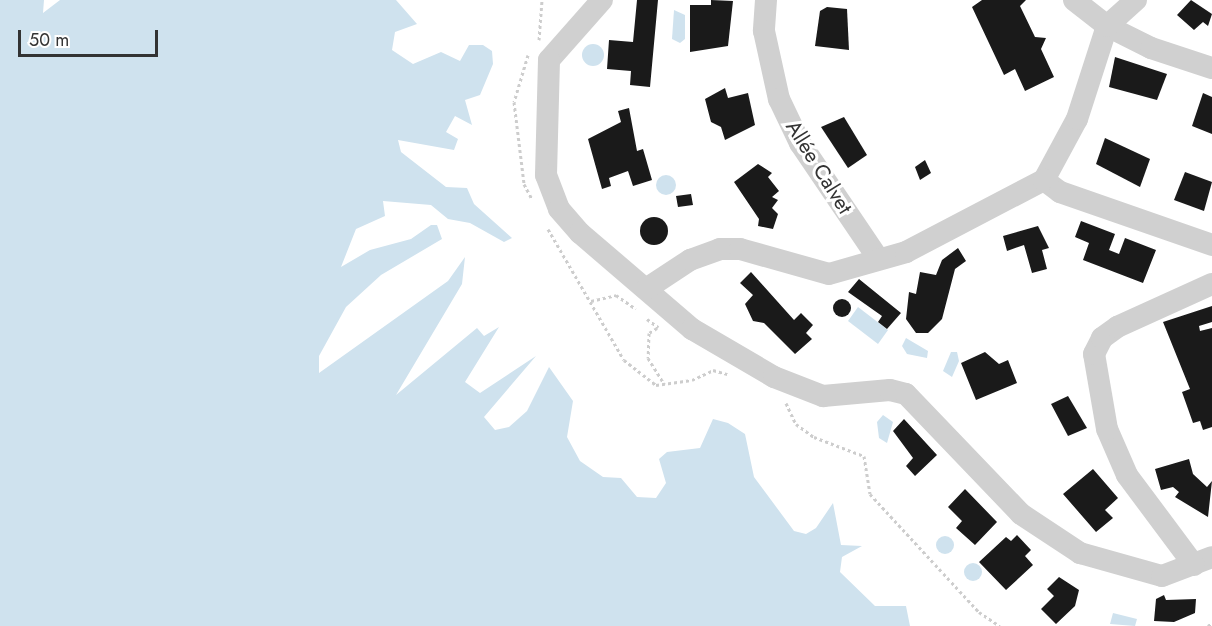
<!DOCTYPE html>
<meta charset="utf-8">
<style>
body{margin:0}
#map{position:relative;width:1212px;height:626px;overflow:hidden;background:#fff;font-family:Jost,sans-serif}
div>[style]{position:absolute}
.water>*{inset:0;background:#cfe2ee}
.round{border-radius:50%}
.building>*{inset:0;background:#1a1a1a}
.path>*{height:3px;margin-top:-1.5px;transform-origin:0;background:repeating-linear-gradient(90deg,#cdcdcd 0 3px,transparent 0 6px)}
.minor>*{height:22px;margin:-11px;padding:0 11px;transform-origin:11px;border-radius:11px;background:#d0d0d0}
span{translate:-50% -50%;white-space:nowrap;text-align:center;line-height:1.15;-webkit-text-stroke:6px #fff;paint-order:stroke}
.street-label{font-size:21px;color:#333}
.scale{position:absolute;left:18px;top:30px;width:140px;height:27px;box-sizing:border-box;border:3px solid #333;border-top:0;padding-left:8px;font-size:18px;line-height:21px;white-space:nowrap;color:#333;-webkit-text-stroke:4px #fff;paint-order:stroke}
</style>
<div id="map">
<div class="water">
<div style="clip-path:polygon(0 0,44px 0,43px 13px,60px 0,396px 0,417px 24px,395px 32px,392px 50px,413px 64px,441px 52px,460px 61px,469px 45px,483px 45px,492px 51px,493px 64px,480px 95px,465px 100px,472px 125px,455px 116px,446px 132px,458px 139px,454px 150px,398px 140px,401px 152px,446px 187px,467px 188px,474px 204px,512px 238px,504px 242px,470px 223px,448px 219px,431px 205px,383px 201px,385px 216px,356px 229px,341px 267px,370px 250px,411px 239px,431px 225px,437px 225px,442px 239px,381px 275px,346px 307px,319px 356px,319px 373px,448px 281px,465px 257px,462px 284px,396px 395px,477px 328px,484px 336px,499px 327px,465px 382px,480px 393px,536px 356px,484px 417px,495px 430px,509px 427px,527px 411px,549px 367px,573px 401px,567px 437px,580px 461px,603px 477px,621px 478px,637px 497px,656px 498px,666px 483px,659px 459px,667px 452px,700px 448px,713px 419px,728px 423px,745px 434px,754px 477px,794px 531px,806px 534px,816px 528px,833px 503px,841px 545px,862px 546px,842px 557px,840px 572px,875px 606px,906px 606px,910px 626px,0 626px)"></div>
<div style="clip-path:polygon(674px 10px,685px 15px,685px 39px,680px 43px,672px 39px)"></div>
<div class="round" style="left:582px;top:44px;width:22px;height:22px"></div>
<div class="round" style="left:656px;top:175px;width:20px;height:20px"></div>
<div style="clip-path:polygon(858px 307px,888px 330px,878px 344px,848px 321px)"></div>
<div style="clip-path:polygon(906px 338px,928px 351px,927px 358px,907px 354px,902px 346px)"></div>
<div style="clip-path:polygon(951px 352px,957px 352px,959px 361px,952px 377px,943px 371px)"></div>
<div style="clip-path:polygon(883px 415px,893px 422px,887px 443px,879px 438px,877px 422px)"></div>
<div class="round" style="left:936px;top:536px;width:18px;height:18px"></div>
<div class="round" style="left:964px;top:563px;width:18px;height:18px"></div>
<div style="clip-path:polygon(1113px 613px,1137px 619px,1135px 626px,1110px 624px)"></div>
</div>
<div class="building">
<div style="clip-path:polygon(637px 0,658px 0,650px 87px,630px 85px,631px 71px,607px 69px,609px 40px,633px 42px)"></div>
<div style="clip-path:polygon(711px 0,733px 1px,728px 46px,690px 52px,690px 5px,711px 5px)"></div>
<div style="clip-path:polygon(982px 0,1026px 0,1020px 6px,1035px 37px,1046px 38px,1041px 49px,1054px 77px,1025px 91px,1015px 69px,1004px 75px,972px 7px)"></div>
<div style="clip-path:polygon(1191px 0,1212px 14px,1208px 26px,1203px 22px,1194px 30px,1177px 15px)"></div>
<div style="clip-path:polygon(827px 7px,847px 9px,849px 50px,815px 46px,820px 11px)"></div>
<div style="clip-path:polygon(1115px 57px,1167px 74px,1157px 100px,1109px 87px)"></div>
<div style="clip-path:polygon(725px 88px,728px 98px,748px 93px,755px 125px,725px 140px,721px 127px,711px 122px,705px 99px)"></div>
<div style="clip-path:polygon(1203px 93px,1212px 97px,1212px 134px,1192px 126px)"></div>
<div style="clip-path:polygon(629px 108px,637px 151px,643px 149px,652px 180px,633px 186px,628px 171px,609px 178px,611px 186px,602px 189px,588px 139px,621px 122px,618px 111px)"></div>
<div style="clip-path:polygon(844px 117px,867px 155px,848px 168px,821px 127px)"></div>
<div style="clip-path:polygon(1105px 138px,1150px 159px,1140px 187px,1096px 164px)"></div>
<div style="clip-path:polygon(925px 160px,931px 173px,920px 180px,915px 167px)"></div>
<div style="clip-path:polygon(758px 164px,772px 173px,768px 177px,779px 191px,772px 197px,778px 200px,772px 208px,778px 214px,773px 229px,758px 226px,759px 219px,734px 182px)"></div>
<div style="clip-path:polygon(1185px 172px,1212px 182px,1204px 211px,1174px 200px)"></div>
<div style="clip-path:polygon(691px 194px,693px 205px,678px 207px,676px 196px)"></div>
<div class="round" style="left:640px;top:217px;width:28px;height:28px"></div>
<div style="clip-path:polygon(1081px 221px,1115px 234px,1109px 250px,1119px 254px,1125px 238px,1156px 250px,1143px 283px,1083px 260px,1089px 243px,1075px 237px)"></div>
<div style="clip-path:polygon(1038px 226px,1049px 248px,1042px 250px,1047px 269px,1032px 273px,1024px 245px,1007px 251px,1003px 236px)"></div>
<div style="clip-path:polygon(958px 248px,966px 261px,955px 269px,942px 319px,928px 333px,916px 333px,906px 319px,909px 292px,916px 294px,920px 272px,936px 275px,942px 260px)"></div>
<div style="clip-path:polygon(751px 272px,794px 320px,801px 313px,813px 325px,806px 333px,812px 339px,795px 354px,764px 323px,753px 321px,745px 304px,753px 295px,740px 283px)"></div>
<div style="clip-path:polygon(859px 279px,901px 313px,887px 329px,878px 322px,882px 316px,848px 292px)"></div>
<div class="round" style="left:833px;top:299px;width:18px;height:18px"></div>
<div style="clip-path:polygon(1212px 306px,1212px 322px,1199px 326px,1200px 331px,1212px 328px,1212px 427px,1203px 430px,1200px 421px,1193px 423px,1182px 392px,1190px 389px,1163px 322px)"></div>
<div style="clip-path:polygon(985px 352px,999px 364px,1008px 360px,1017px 383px,976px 400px,961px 363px)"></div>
<div style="clip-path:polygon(1068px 396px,1087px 428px,1068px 436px,1051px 404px)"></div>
<div style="clip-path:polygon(904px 419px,937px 455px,915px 476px,906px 466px,913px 458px,893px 431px)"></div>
<div style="clip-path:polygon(1189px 459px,1193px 474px,1207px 487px,1212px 481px,1208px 517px,1175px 497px,1179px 492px,1173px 487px,1161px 490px,1155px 469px)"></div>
<div style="clip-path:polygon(1093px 469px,1118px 498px,1105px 510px,1113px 518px,1096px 532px,1063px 494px)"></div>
<div style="clip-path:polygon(965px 489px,997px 522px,975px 545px,956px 528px,962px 521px,948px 507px)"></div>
<div style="clip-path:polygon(1017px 535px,1031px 550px,1025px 556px,1033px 565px,1006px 590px,979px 562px,1006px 537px,1011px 541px)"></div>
<div style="clip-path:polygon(1059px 577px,1079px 590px,1075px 606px,1056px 624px,1041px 609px,1054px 596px,1047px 589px)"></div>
<div style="clip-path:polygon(1164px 595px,1166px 600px,1196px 599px,1195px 613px,1174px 622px,1154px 621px,1156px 599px)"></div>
</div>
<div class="path">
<div style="left:539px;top:40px;width:40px;rotate:-85.7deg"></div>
<div style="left:528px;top:55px;width:49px;rotate:106.6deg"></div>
<div style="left:514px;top:102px;width:83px;rotate:83deg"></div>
<div style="left:524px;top:184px;width:17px;rotate:62deg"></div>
<div style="left:548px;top:229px;width:151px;rotate:59.9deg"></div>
<div style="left:624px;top:360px;width:41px;rotate:38deg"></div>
<div style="left:656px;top:385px;width:36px;rotate:-8deg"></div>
<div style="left:692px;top:380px;width:23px;rotate:-25deg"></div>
<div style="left:713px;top:370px;width:15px;rotate:16deg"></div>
<div style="left:591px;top:301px;width:26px;rotate:-13deg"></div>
<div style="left:616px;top:295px;width:24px;rotate:35deg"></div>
<div style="left:647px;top:319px;width:14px;rotate:36deg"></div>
<div style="left:657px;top:328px;width:9px;rotate:148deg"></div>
<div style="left:649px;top:333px;width:25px;rotate:92deg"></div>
<div style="left:648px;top:358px;width:31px;rotate:58deg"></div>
<div style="left:786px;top:403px;width:23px;rotate:65deg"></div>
<div style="left:796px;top:424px;width:22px;rotate:36deg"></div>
<div style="left:814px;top:437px;width:53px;rotate:20.8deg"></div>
<div style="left:864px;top:456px;width:38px;rotate:81deg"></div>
<div style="left:870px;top:494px;width:161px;rotate:47.3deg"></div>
<div style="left:979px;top:612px;width:25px;rotate:34deg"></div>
<div style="left:1208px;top:626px;width:5px;rotate:-37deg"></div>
</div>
<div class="minor">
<div style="left:602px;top:0;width:80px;rotate:131.5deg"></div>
<div style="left:549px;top:60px;width:115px;rotate:91.5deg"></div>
<div style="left:546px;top:175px;width:36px;rotate:69deg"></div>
<div style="left:559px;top:209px;width:32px;rotate:49deg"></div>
<div style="left:580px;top:233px;width:148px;rotate:40.6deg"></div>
<div style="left:692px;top:329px;width:95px;rotate:30.3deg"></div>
<div style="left:774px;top:377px;width:53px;rotate:21.2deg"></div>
<div style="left:823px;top:396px;width:67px;rotate:-5.1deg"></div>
<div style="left:890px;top:390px;width:16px;rotate:14deg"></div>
<div style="left:906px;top:394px;width:166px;rotate:46.2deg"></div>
<div style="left:1021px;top:514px;width:71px;rotate:33.5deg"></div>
<div style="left:1080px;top:553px;width:85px;rotate:15.7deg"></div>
<div style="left:1162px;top:576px;width:53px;rotate:-20.8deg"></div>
<div style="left:766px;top:0;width:31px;rotate:94deg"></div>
<div style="left:764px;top:31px;width:70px;rotate:77.6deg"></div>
<div style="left:779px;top:99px;width:49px;rotate:64.5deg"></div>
<div style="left:800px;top:143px;width:139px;rotate:55.9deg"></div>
<div style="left:1074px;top:0;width:42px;rotate:38.2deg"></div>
<div style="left:1107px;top:26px;width:49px;rotate:26.6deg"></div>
<div style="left:1151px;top:48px;width:64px;rotate:18.2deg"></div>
<div style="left:1044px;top:180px;width:69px;rotate:-61.6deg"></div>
<div style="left:1077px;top:119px;width:98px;rotate:-72.1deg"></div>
<div style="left:1107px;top:26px;width:39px;rotate:-42deg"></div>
<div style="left:646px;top:289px;width:53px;rotate:-33.4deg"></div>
<div style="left:690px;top:260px;width:32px;rotate:-20deg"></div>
<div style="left:720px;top:249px;width:20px"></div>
<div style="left:740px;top:249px;width:92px;rotate:15.7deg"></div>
<div style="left:829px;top:274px;width:80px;rotate:-15.9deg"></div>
<div style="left:906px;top:252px;width:156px;rotate:-27.6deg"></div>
<div style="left:1044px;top:180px;width:20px;rotate:37deg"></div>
<div style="left:1060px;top:192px;width:161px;rotate:19.2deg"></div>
<div style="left:1194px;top:565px;width:112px;rotate:-126.7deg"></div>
<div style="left:1127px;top:475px;width:50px;rotate:-113.5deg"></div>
<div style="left:1107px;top:429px;width:76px;rotate:-99.8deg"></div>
<div style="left:1094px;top:354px;width:18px;rotate:-63deg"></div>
<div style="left:1102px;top:338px;width:19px;rotate:-36deg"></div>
<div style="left:1117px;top:327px;width:104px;rotate:-24.4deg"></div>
</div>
<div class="street-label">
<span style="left:819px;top:167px;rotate:58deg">Allée Calvet</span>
</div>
<div class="scale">50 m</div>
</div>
